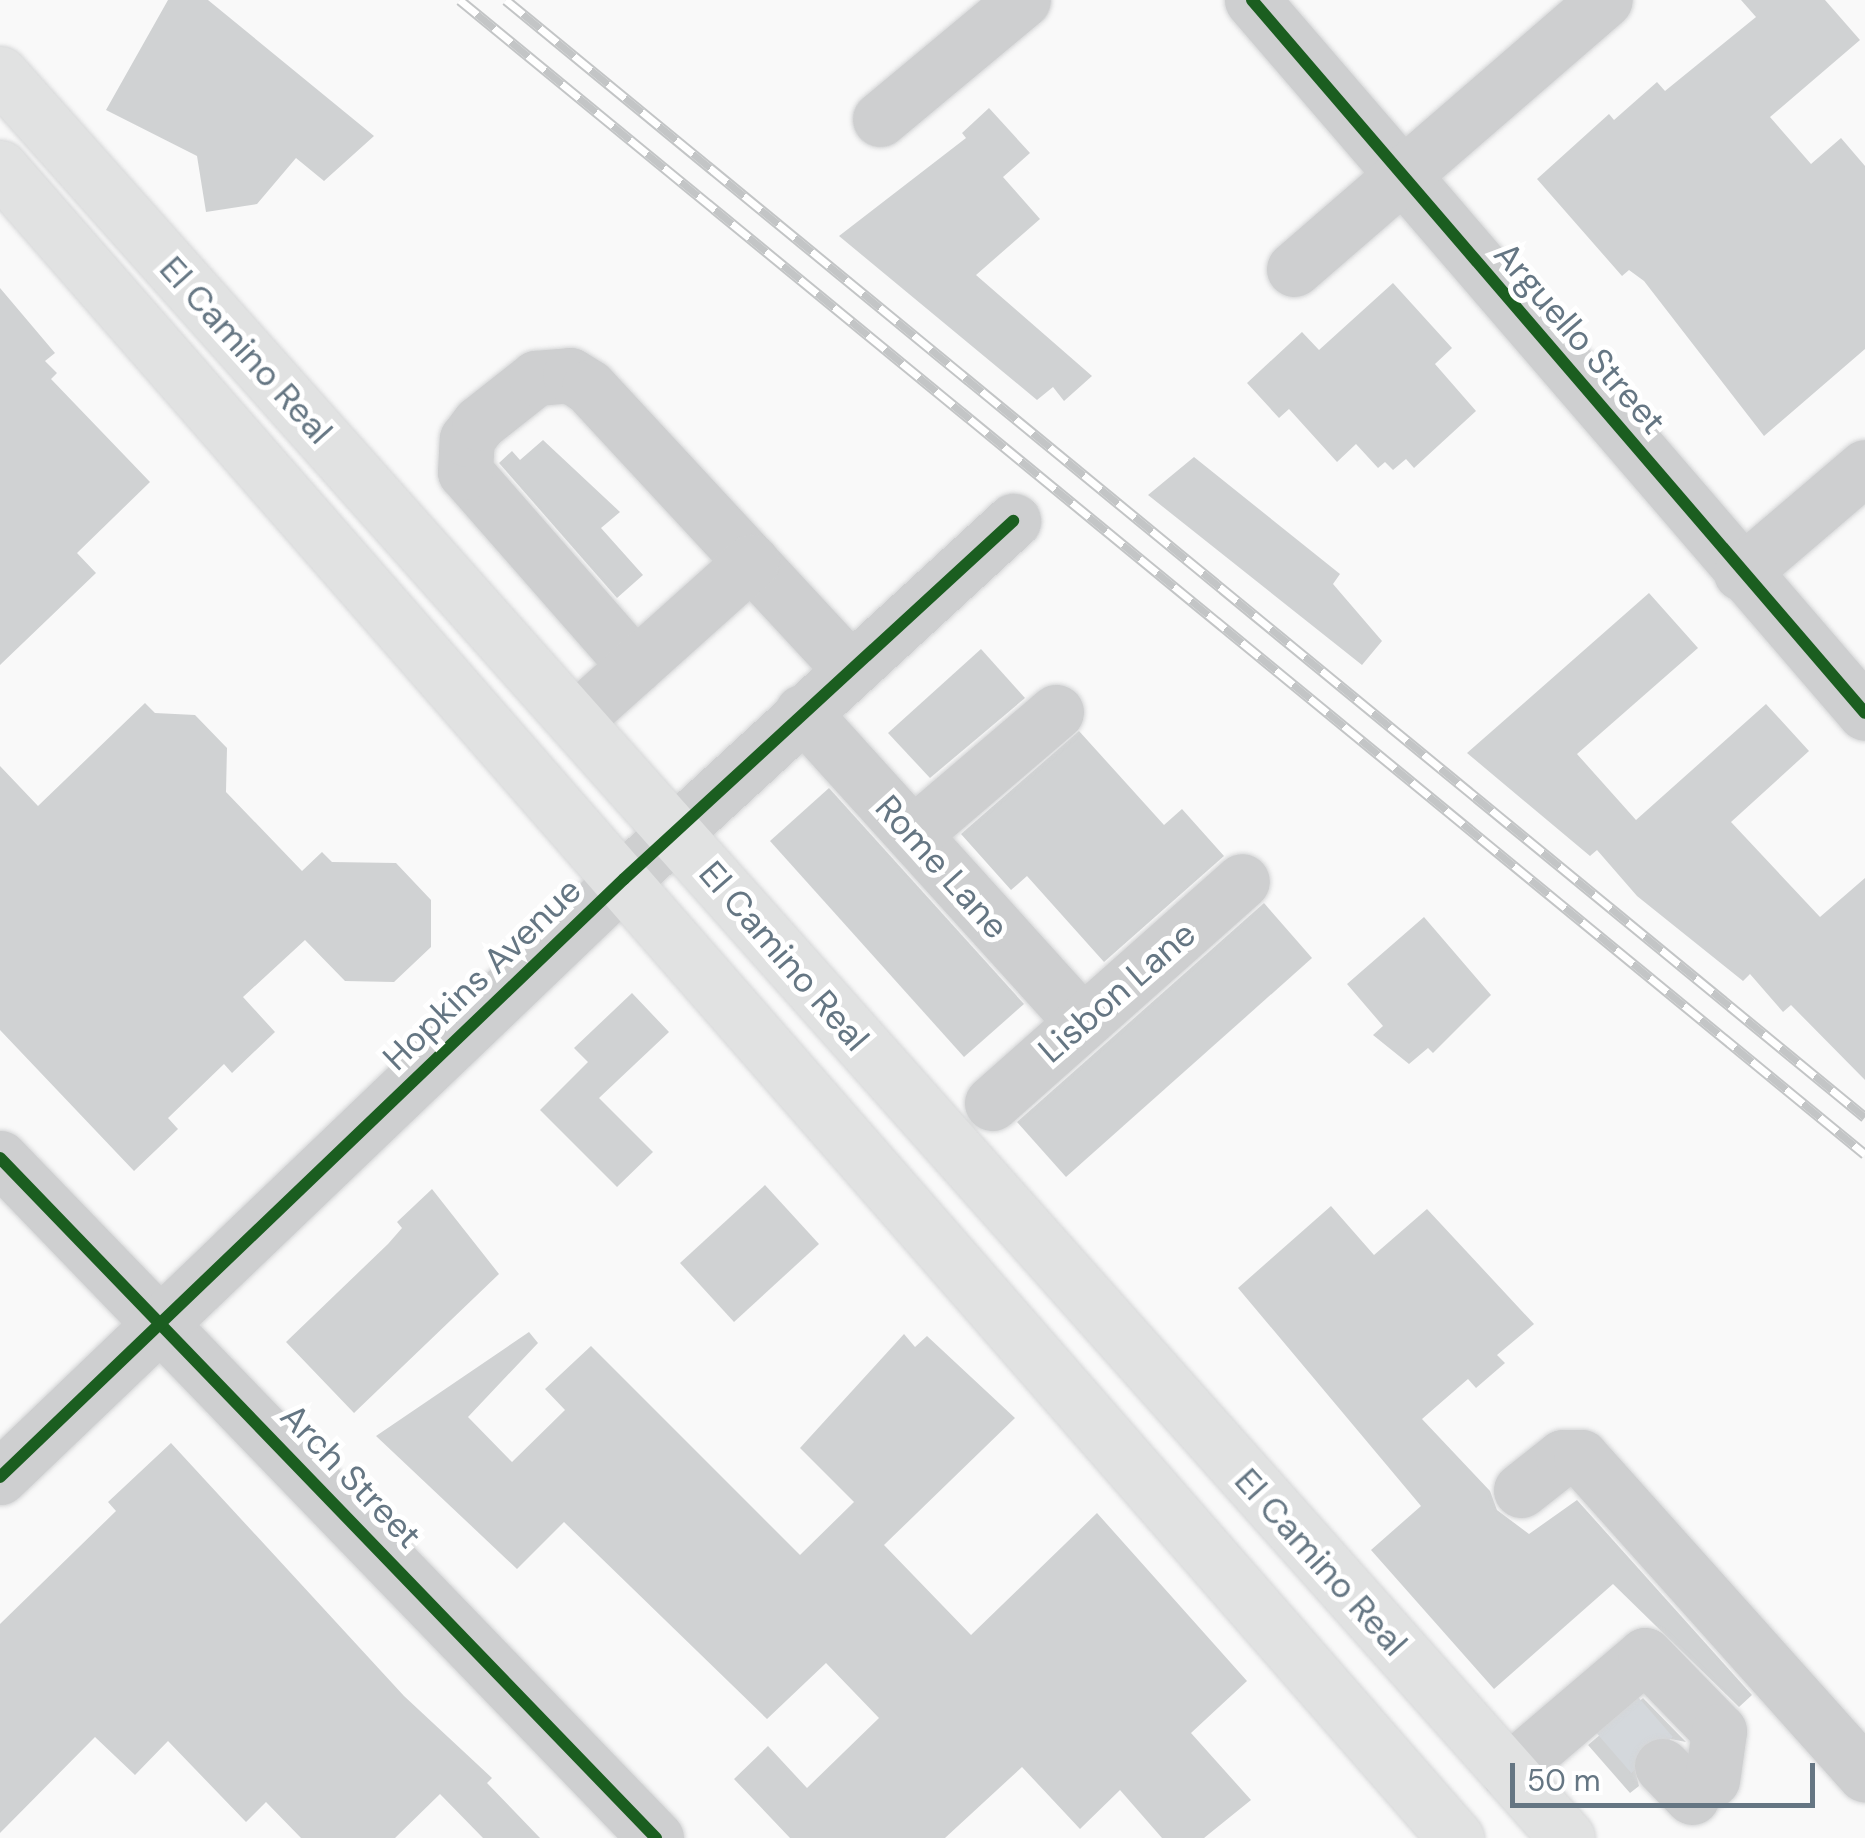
<!DOCTYPE html>
<style>
body{margin:0}
#map{position:relative;width:1865px;height:1838px;overflow:hidden;background:#f9f9f9;font-family:"DM Sans",sans-serif}
div>[style]{position:absolute}
.building>*{inset:0;background:#d0d2d3}
.minor-tunnel>*{height:55px;margin-top:-27.5px;transform-origin:0;background:repeating-linear-gradient(90deg,#d4d8dc 0 55px,transparent 0 83px)}
.roads{filter:drop-shadow(0 0 2px #d5d6d7) drop-shadow(0 0 2px #d5d6d7)}
.minor>*{height:55px;margin:-27.5px;padding:0 27.5px;transform-origin:27.5px;border-radius:27.5px;background:#cecfd0}
.major>*{height:55px;margin:-27.5px;padding:0 27.5px;transform-origin:27.5px;border-radius:27.5px;background:#e1e2e2}
.rail>*{height:11px;margin-top:-5.5px;transform-origin:0;background:repeating-linear-gradient(90deg,#fff 0 22px,#c3c5c6 0 44px);box-sizing:border-box;border-block:2px solid #c3c5c6}
.cycleway>*{height:12px;margin:-6px;padding:0 6px;transform-origin:6px;border-radius:6px;background:#1b5e20}
span{translate:-50% -50%;white-space:nowrap;text-align:center;line-height:1.15;-webkit-text-stroke:10px #fff;paint-order:stroke}
.street-label{font-size:35px;color:#657683}
.scale{position:absolute;left:1510px;top:1763px;width:305px;height:45px;box-sizing:border-box;border:5px solid #657683;border-top:0;padding-left:12px;font-size:30px;line-height:35px;white-space:nowrap;color:#657683;-webkit-text-stroke:8px #fff;paint-order:stroke}
</style>
<div id="map">
<div class="building">
<div style="clip-path:polygon(168px 0,208px 0,374px 136px,324px 181px,296px 158px,257px 204px,206px 212px,197px 156px,106px 110px)"></div>
<div style="clip-path:polygon(1741px 0,1825px 0,1860px 40px,1770px 117px,1811px 164px,1841px 138px,1865px 166px,1865px 349px,1764px 436px,1644px 281px,1629px 270px,1622px 276px,1537px 179px,1609px 114px,1614px 120px,1657px 82px,1665px 91px,1756px 17px)"></div>
<div style="clip-path:polygon(989px 108px,1030px 153px,1003px 177px,1040px 219px,976px 275px,1092px 376px,1064px 401px,1053px 387px,1037px 400px,839px 236px,966px 138px,962px 133px)"></div>
<div style="clip-path:polygon(1393px 283px,1452px 348px,1435px 364px,1476px 411px,1414px 468px,1406px 459px,1393px 470px,1385px 462px,1378px 468px,1356px 444px,1337px 462px,1289px 409px,1279px 418px,1247px 383px,1302px 332px,1319px 350px)"></div>
<div style="clip-path:polygon(0 288px,55px 353px,45px 361px,57px 373px,51px 379px,150px 482px,77px 553px,96px 573px,0 665px)"></div>
<div style="clip-path:polygon(543px 440px,620px 512px,601px 528px,643px 575px,617px 598px,499px 463px,512px 451px,520px 460px)"></div>
<div style="clip-path:polygon(1194px 457px,1340px 574px,1333px 584px,1382px 641px,1362px 665px,1148px 495px)"></div>
<div style="clip-path:polygon(1649px 593px,1698px 648px,1577px 754px,1636px 820px,1766px 704px,1809px 751px,1731px 822px,1820px 917px,1865px 878px,1865px 1080px,1791px 1005px,1783px 1012px,1750px 974px,1743px 981px,1637px 896px,1597px 850px,1590px 856px,1467px 753px)"></div>
<div style="clip-path:polygon(981px 649px,1025px 698px,930px 778px,888px 733px)"></div>
<div style="clip-path:polygon(145px 703px,155px 713px,195px 715px,227px 748px,226px 792px,302px 871px,322px 852px,332px 862px,396px 863px,431px 900px,431px 947px,394px 982px,345px 981px,305px 940px,243px 997px,275px 1032px,232px 1073px,224px 1064px,168px 1118px,178px 1129px,134px 1171px,0 1030px,0 766px,38px 806px)"></div>
<div style="clip-path:polygon(1079px 731px,1164px 825px,1182px 809px,1224px 856px,1104px 962px,1027px 876px,1011px 890px,961px 834px)"></div>
<div style="clip-path:polygon(829px 788px,1024px 1004px,964px 1057px,770px 841px)"></div>
<div style="clip-path:polygon(1264px 903px,1312px 958px,1066px 1177px,1017px 1122px)"></div>
<div style="clip-path:polygon(1424px 917px,1491px 995px,1433px 1053px,1428px 1048px,1409px 1064px,1373px 1035px,1383px 1026px,1347px 984px)"></div>
<div style="clip-path:polygon(632px 993px,669px 1032px,599px 1098px,653px 1152px,617px 1187px,540px 1110px,588px 1062px,574px 1048px)"></div>
<div style="clip-path:polygon(765px 1185px,819px 1244px,734px 1322px,680px 1263px)"></div>
<div style="clip-path:polygon(432px 1189px,499px 1274px,354px 1413px,286px 1342px,388px 1244px,402px 1228px,397px 1222px)"></div>
<div style="clip-path:polygon(1331px 1206px,1374px 1255px,1427px 1209px,1534px 1324px,1497px 1355px,1505px 1363px,1476px 1388px,1468px 1379px,1422px 1419px,1490px 1491px,1497px 1510px,1529px 1534px,1577px 1500px,1752px 1695px,1739px 1707px,1613px 1584px,1494px 1689px,1371px 1550px,1421px 1506px,1238px 1288px)"></div>
<div style="clip-path:polygon(529px 1332px,538px 1343px,468px 1417px,512px 1462px,565px 1410px,545px 1389px,591px 1346px,800px 1555px,854px 1502px,800px 1448px,904px 1334px,915px 1347px,927px 1336px,1015px 1418px,884px 1545px,971px 1635px,1097px 1513px,1247px 1681px,1191px 1733px,1251px 1800px,1204px 1838px,1162px 1838px,1120px 1790px,1080px 1829px,1022px 1767px,945px 1838px,790px 1838px,734px 1779px,768px 1746px,807px 1788px,879px 1718px,826px 1663px,767px 1719px,564px 1522px,517px 1569px,376px 1436px)"></div>
<div style="clip-path:polygon(171px 1443px,404px 1696px,492px 1778px,487px 1783px,540px 1838px,483px 1838px,440px 1794px,395px 1838px,301px 1838px,266px 1802px,246px 1822px,168px 1741px,135px 1775px,95px 1737px,0 1833px,0 1624px,116px 1511px,108px 1502px)"></div>
<div style="clip-path:polygon(1643px 1698px,1686px 1742px,1655px 1736px,1641px 1743px,1632px 1758px,1639px 1786px,1630px 1793px,1588px 1745px)"></div>
</div>
<div class="minor-tunnel">
<div style="left:1616px;top:1713px;width:70px;rotate:49deg"></div>
</div>
<div class="roads">
<div class="minor">
<div style="left:1252px;top:0;width:940px;rotate:49.31deg"></div>
<div style="left:880px;top:119px;width:186px;rotate:-39.8deg"></div>
<div style="left:1294px;top:269px;width:411px;rotate:-40.9deg"></div>
<div style="left:1741px;top:573px;width:163px;rotate:-40.5deg"></div>
<div style="left:635px;top:666px;width:258px;rotate:-131.2deg"></div>
<div style="left:465px;top:472px;width:33px;rotate:-87deg"></div>
<div style="left:467px;top:439px;width:20px;rotate:-53deg"></div>
<div style="left:479px;top:423px;width:73px;rotate:-38.3deg"></div>
<div style="left:536px;top:378px;width:34px;rotate:-5deg"></div>
<div style="left:570px;top:375px;width:22px;rotate:32deg"></div>
<div style="left:589px;top:387px;width:383px;rotate:47.2deg"></div>
<div style="left:802px;top:712px;width:418px;rotate:47.9deg"></div>
<div style="left:575px;top:720px;width:237px;rotate:-41.9deg"></div>
<div style="left:913px;top:834px;width:188px;rotate:-40.5deg"></div>
<div style="left:992px;top:1103px;width:334px;rotate:-41.6deg"></div>
<div style="left:0;top:1158px;width:945px;rotate:46.03deg"></div>
<div style="left:0;top:1477px;width:864px;rotate:-43.78deg"></div>
<div style="left:624px;top:879px;width:529px;rotate:-42.62deg"></div>
<div style="left:1521px;top:1490px;width:53px;rotate:-38.2deg"></div>
<div style="left:1563px;top:1457px;width:18px"></div>
<div style="left:1581px;top:1457px;width:426px;rotate:48.2deg"></div>
<div style="left:1662px;top:1766px;width:43px;rotate:45.9deg"></div>
<div style="left:1508px;top:1772px;width:180px;rotate:-40.5deg"></div>
<div style="left:1645px;top:1655px;width:106px;rotate:45.8deg"></div>
<div style="left:1719px;top:1731px;width:49px;rotate:98.1deg"></div>
</div>
<div class="major">
<div style="left:0;top:74px;width:2359px;rotate:48.38deg"></div>
<div style="left:0;top:168px;width:2216px;rotate:48.92deg"></div>
</div>
</div>
<div class="rail">
<div style="left:460px;top:0;width:1818px;rotate:39.4deg"></div>
<div style="left:506px;top:0;width:1759px;rotate:39.42deg"></div>
</div>
<div class="cycleway">
<div style="left:1252px;top:0;width:940px;rotate:49.31deg"></div>
<div style="left:0;top:1158px;width:945px;rotate:46.03deg"></div>
<div style="left:0;top:1477px;width:864px;rotate:-43.78deg"></div>
<div style="left:624px;top:879px;width:529px;rotate:-42.62deg"></div>
</div>
<div class="street-label">
<span style="left:1580px;top:338px;rotate:49deg">Arguello Street</span>
<span style="left:246px;top:350px;rotate:48deg">El Camino Real</span>
<span style="left:942px;top:867px;rotate:48deg">Rome Lane</span>
<span style="left:784px;top:956px;rotate:49deg">El Camino Real</span>
<span style="left:482px;top:974px;rotate:-44deg">Hopkins Avenue</span>
<span style="left:1117px;top:992px;rotate:-41deg">Lisbon Lane</span>
<span style="left:351px;top:1476px;rotate:46deg">Arch Street</span>
<span style="left:1321px;top:1562px;rotate:48deg">El Camino Real</span>
</div>
<div class="scale">50 m</div>
</div>
